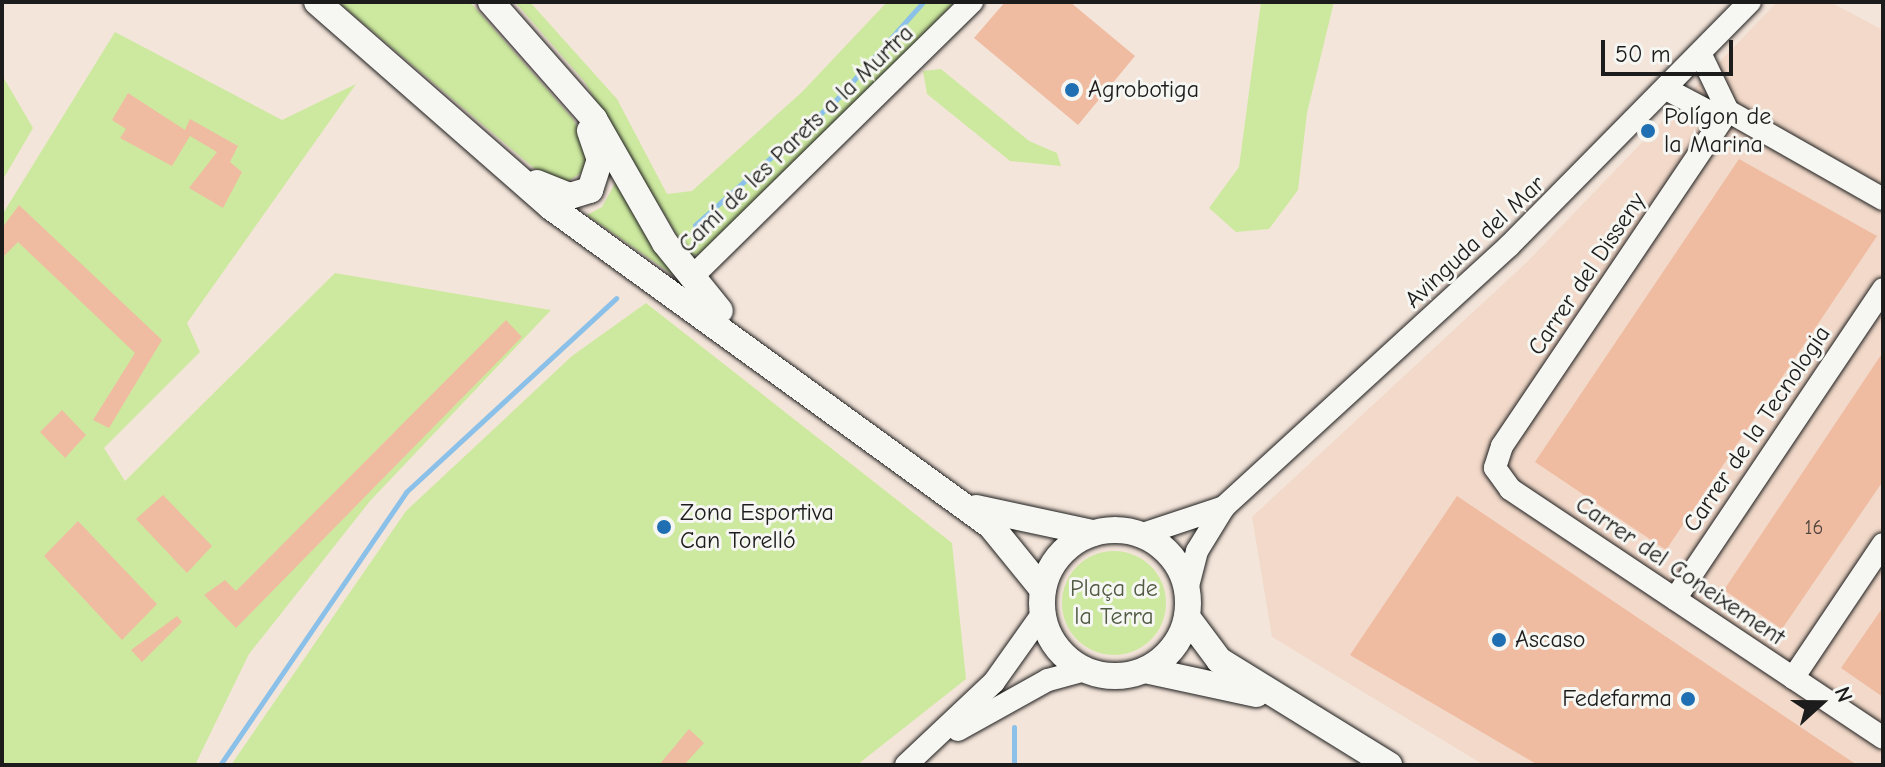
<!DOCTYPE html>
<meta charset="utf-8">
<style>
body{margin:0}
#map{position:relative;width:1885px;height:767px;overflow:hidden;background:#f4e5da;font-family:"Comic Neue",sans-serif}
div>[style]{position:absolute}
.built>*{inset:0;background:#f2d9c9}
.green>*{inset:0;background:#cde99f}
.round{border-radius:50%}
.stream>*{height:5px;margin:-2.5px;padding:0 2.5px;transform-origin:2.5px;border-radius:2.5px;background:#8bc1e9}
.building>*{inset:0;background:#efbca1}
.roads{filter:drop-shadow(0 0 2px #1c1c1c) drop-shadow(0 0 2px #1c1c1c)}
.minor>*{height:22px;margin:-11px;padding:0 11px;transform-origin:11px;border-radius:11px;background:#f6f6f2}
.major>*{height:26px;margin:-13px;padding:0 13px;transform-origin:13px;border-radius:13px;background:#f6f6f2}
.major>.ring{margin:-13px;padding:0;box-sizing:content-box;background:none;border:26px solid #f6f6f2;border-radius:50%}
.dots>*{width:22px;height:22px;translate:-50% -50%;box-sizing:border-box;border:4px solid #f6f6f2;border-radius:50%}
span{translate:-50% -50%;white-space:nowrap;text-align:center;line-height:1.15;-webkit-text-stroke:6px #f6f6f2;paint-order:stroke}
.number-label{font-size:20px;color:#51443d}
.number-label span{-webkit-text-stroke-width:0}
.poi-label{font-size:24px;color:#1c1c1c}
.left{translate:0 -50%;text-align:left}
.right{translate:-100% -50%;text-align:right}
.street-label{font-size:24px;color:#1c1c1c}
.park-label{font-size:24px;color:#515a43}
.frame{position:absolute;inset:0;border:4px solid #1c1c1c;pointer-events:none}
.north{position:absolute;left:1781px;top:663px;width:80px;height:80px;-webkit-text-stroke:6px #f6f6f2;paint-order:stroke;rotate:69deg;font-size:22px;font-weight:700;line-height:32px;text-align:center;color:#1c1c1c}
.north::after{content:'';display:block;margin:auto;width:28px;height:36px;background:#1c1c1c;clip-path:polygon(50% 0,100% 100%,50% 72%,0 100%)}
.scale{position:absolute;left:1601px;top:40px;width:132px;height:36px;box-sizing:border-box;border:4px solid #1c1c1c;border-top:0;padding-left:10px;font-size:24px;line-height:28px;white-space:nowrap;color:#1c1c1c;-webkit-text-stroke:6px #f6f6f2;paint-order:stroke}
</style>
<div id="map">
<div class="built">
<div style="clip-path:polygon(1777px 2px,1830px 2px,1883px 30px,1883px 765px,1484px 765px,1272px 637px,1252px 517px,1527px 262px)"></div>
</div>
<div class="green">
<div style="clip-path:polygon(338px 2px,470px 2px,573px 119px,586px 143px,587px 169px,567px 182px,535px 169px)"></div>
<div style="clip-path:polygon(515px 2px,530px 2px,617px 99px,667px 194px,692px 191px,802px 92px,887px 2px,955px 2px,703px 255px,689px 255px,584px 81px)"></div>
<div style="clip-path:polygon(1261px 2px,1334px 2px,1307px 113px,1298px 190px,1269px 229px,1236px 232px,1209px 208px,1239px 167px)"></div>
<div style="clip-path:polygon(115px 32px,282px 120px,356px 84px,187px 323px,200px 352px,104px 448px,125px 481px,335px 273px,551px 310px,370px 501px,249px 654px,195px 765px,2px 765px,2px 215px)"></div>
<div style="clip-path:polygon(941px 69px,1029px 141px,1057px 153px,1061px 166px,1010px 161px,927px 94px,923px 71px)"></div>
<div style="clip-path:polygon(2px 75px,33px 128px,2px 181px)"></div>
<div style="clip-path:polygon(618px 178px,676px 277px,587px 215px,602px 207px)"></div>
<div style="clip-path:polygon(646px 303px,952px 543px,966px 679px,857px 765px,231px 765px,406px 511px,572px 356px)"></div>
<div class="round" style="left:1062px;top:551px;width:104px;height:104px"></div>
</div>
<div class="stream">
<div style="left:695px;top:225px;width:188px;rotate:-41.6deg"></div>
<div style="left:836px;top:100px;width:131px;rotate:-48.4deg"></div>
<div style="left:220px;top:765px;width:330px;rotate:-55.7deg"></div>
<div style="left:406px;top:492px;width:286px;rotate:-42.7deg"></div>
<div style="left:1014px;top:765px;width:38px;rotate:-90deg"></div>
</div>
<div class="building">
<div style="clip-path:polygon(1005px 2px,1070px 2px,1135px 56px,1078px 125px,974px 38px)"></div>
<div style="clip-path:polygon(128px 93px,185px 130px,190px 119px,238px 146px,230px 162px,242px 172px,223px 208px,189px 188px,217px 152px,190px 136px,172px 166px,120px 138px,126px 129px,112px 120px)"></div>
<div style="clip-path:polygon(1739px 159px,1877px 236px,1666px 550px,1535px 462px)"></div>
<div style="clip-path:polygon(19px 205px,162px 340px,109px 428px,93px 420px,135px 353px,18px 242px,2px 258px,2px 228px)"></div>
<div style="clip-path:polygon(506px 320px,522px 337px,236px 628px,204px 595px,225px 580px,236px 591px)"></div>
<div style="clip-path:polygon(1883px 352px,1883px 481px,1782px 629px,1724px 590px)"></div>
<div style="clip-path:polygon(62px 410px,86px 435px,65px 458px,40px 432px)"></div>
<div style="clip-path:polygon(163px 495px,212px 546px,187px 573px,136px 519px)"></div>
<div style="clip-path:polygon(1457px 496px,1659px 632px,1857px 765px,1538px 765px,1350px 655px)"></div>
<div style="clip-path:polygon(78px 521px,157px 604px,122px 640px,44px 556px)"></div>
<div style="clip-path:polygon(1883px 607px,1883px 697px,1841px 668px)"></div>
<div style="clip-path:polygon(177px 616px,182px 622px,142px 662px,131px 650px)"></div>
<div style="clip-path:polygon(689px 729px,704px 743px,684px 765px,659px 765px)"></div>
</div>
<div class="roads">
<div class="minor">
<div style="left:1701px;top:55px;width:62px;rotate:64.3deg"></div>
<div style="left:1668px;top:90px;width:45px;rotate:27.7deg"></div>
<div style="left:1708px;top:111px;width:20px"></div>
<div style="left:1728px;top:111px;width:178px;rotate:29.6deg"></div>
<div style="left:1728px;top:111px;width:404px;rotate:124deg"></div>
<div style="left:1502px;top:446px;width:23px;rotate:108deg"></div>
<div style="left:1495px;top:468px;width:26px;rotate:54deg"></div>
<div style="left:1510px;top:489px;width:448px;rotate:33.7deg"></div>
<div style="left:691px;top:278px;width:394px;rotate:-44.5deg"></div>
<div style="left:1140px;top:535px;width:89px;rotate:-18.4deg"></div>
<div style="left:1187px;top:590px;width:40px;rotate:-75.6deg"></div>
<div style="left:1197px;top:551px;width:52px;rotate:-58.5deg"></div>
<div style="left:1224px;top:507px;width:386px;rotate:-42.5deg"></div>
<div style="left:1509px;top:246px;width:343px;rotate:-45.4deg"></div>
<div style="left:1675px;top:599px;width:373px;rotate:-56.1deg"></div>
<div style="left:1793px;top:678px;width:161px;rotate:-56.1deg"></div>
<div style="left:958px;top:730px;width:103px;rotate:-29.1deg"></div>
<div style="left:1048px;top:680px;width:39px;rotate:-15deg"></div>
<div style="left:906px;top:765px;width:121px;rotate:-43.3deg"></div>
<div style="left:994px;top:682px;width:85px;rotate:-54.6deg"></div>
</div>
<div class="major">
<div style="left:317px;top:2px;width:311px;rotate:41.2deg"></div>
<div style="left:551px;top:207px;width:543px;rotate:35.94deg"></div>
<div style="left:991px;top:526px;width:82px;rotate:50.9deg"></div>
<div style="left:491px;top:2px;width:156px;rotate:48.6deg"></div>
<div style="left:594px;top:119px;width:143px;rotate:60.2deg"></div>
<div style="left:665px;top:243px;width:87px;rotate:51deg"></div>
<div style="left:537px;top:183px;width:35px;rotate:22deg"></div>
<div style="left:570px;top:196px;width:21px;rotate:-17deg"></div>
<div style="left:590px;top:190px;width:32px;rotate:-72deg"></div>
<div style="left:600px;top:160px;width:31px;rotate:-109deg"></div>
<div style="left:976px;top:508px;width:120px;rotate:12.1deg"></div>
<div class="ring" style="left:1042px;top:530px;width:120px;height:120px"></div>
<div style="left:1187px;top:617px;width:54px;rotate:53.3deg"></div>
<div style="left:1219px;top:660px;width:200px;rotate:31.7deg"></div>
<div style="left:1145px;top:670px;width:114px;rotate:12.2deg"></div>
</div>
</div>
<div class="dots">
<div style="left:1072px;top:90px;background:#1f6fb2"></div>
<div style="left:1648px;top:131px;background:#1f6fb2"></div>
<div style="left:664px;top:527px;background:#1f6fb2"></div>
<div style="left:1499px;top:640px;background:#1f6fb2"></div>
<div style="left:1688px;top:699px;background:#1f6fb2"></div>
</div>
<div class="number-label">
<span style="left:1814px;top:527px">16</span>
</div>
<div class="poi-label">
<span class="left" style="left:1088px;top:90px">Agrobotiga</span>
<span class="left" style="left:1664px;top:131px">Polígon de<br>la Marina</span>
<span class="left" style="left:680px;top:527px">Zona Esportiva<br>Can Torelló</span>
<span class="left" style="left:1515px;top:640px">Ascaso</span>
<span class="right" style="left:1672px;top:699px">Fedefarma</span>
</div>
<div class="street-label">
<span style="left:796px;top:139px;rotate:-44deg">Camí de les Parets a la Murtra</span>
<span style="left:1475px;top:242px;rotate:-43deg">Avinguda del Mar</span>
<span style="left:1587px;top:274px;rotate:-56deg">Carrer del Disseny</span>
<span style="left:1757px;top:429px;rotate:-56deg">Carrer de la Tecnologia</span>
<span style="left:1680px;top:571px;rotate:34deg">Carrer del Coneixement</span>
</div>
<div class="park-label">
<span style="left:1114px;top:603px">Plaça de<br>la Terra</span>
</div>
<div class="frame"></div>
<div class="north">N</div>
<div class="scale">50 m</div>
</div>
